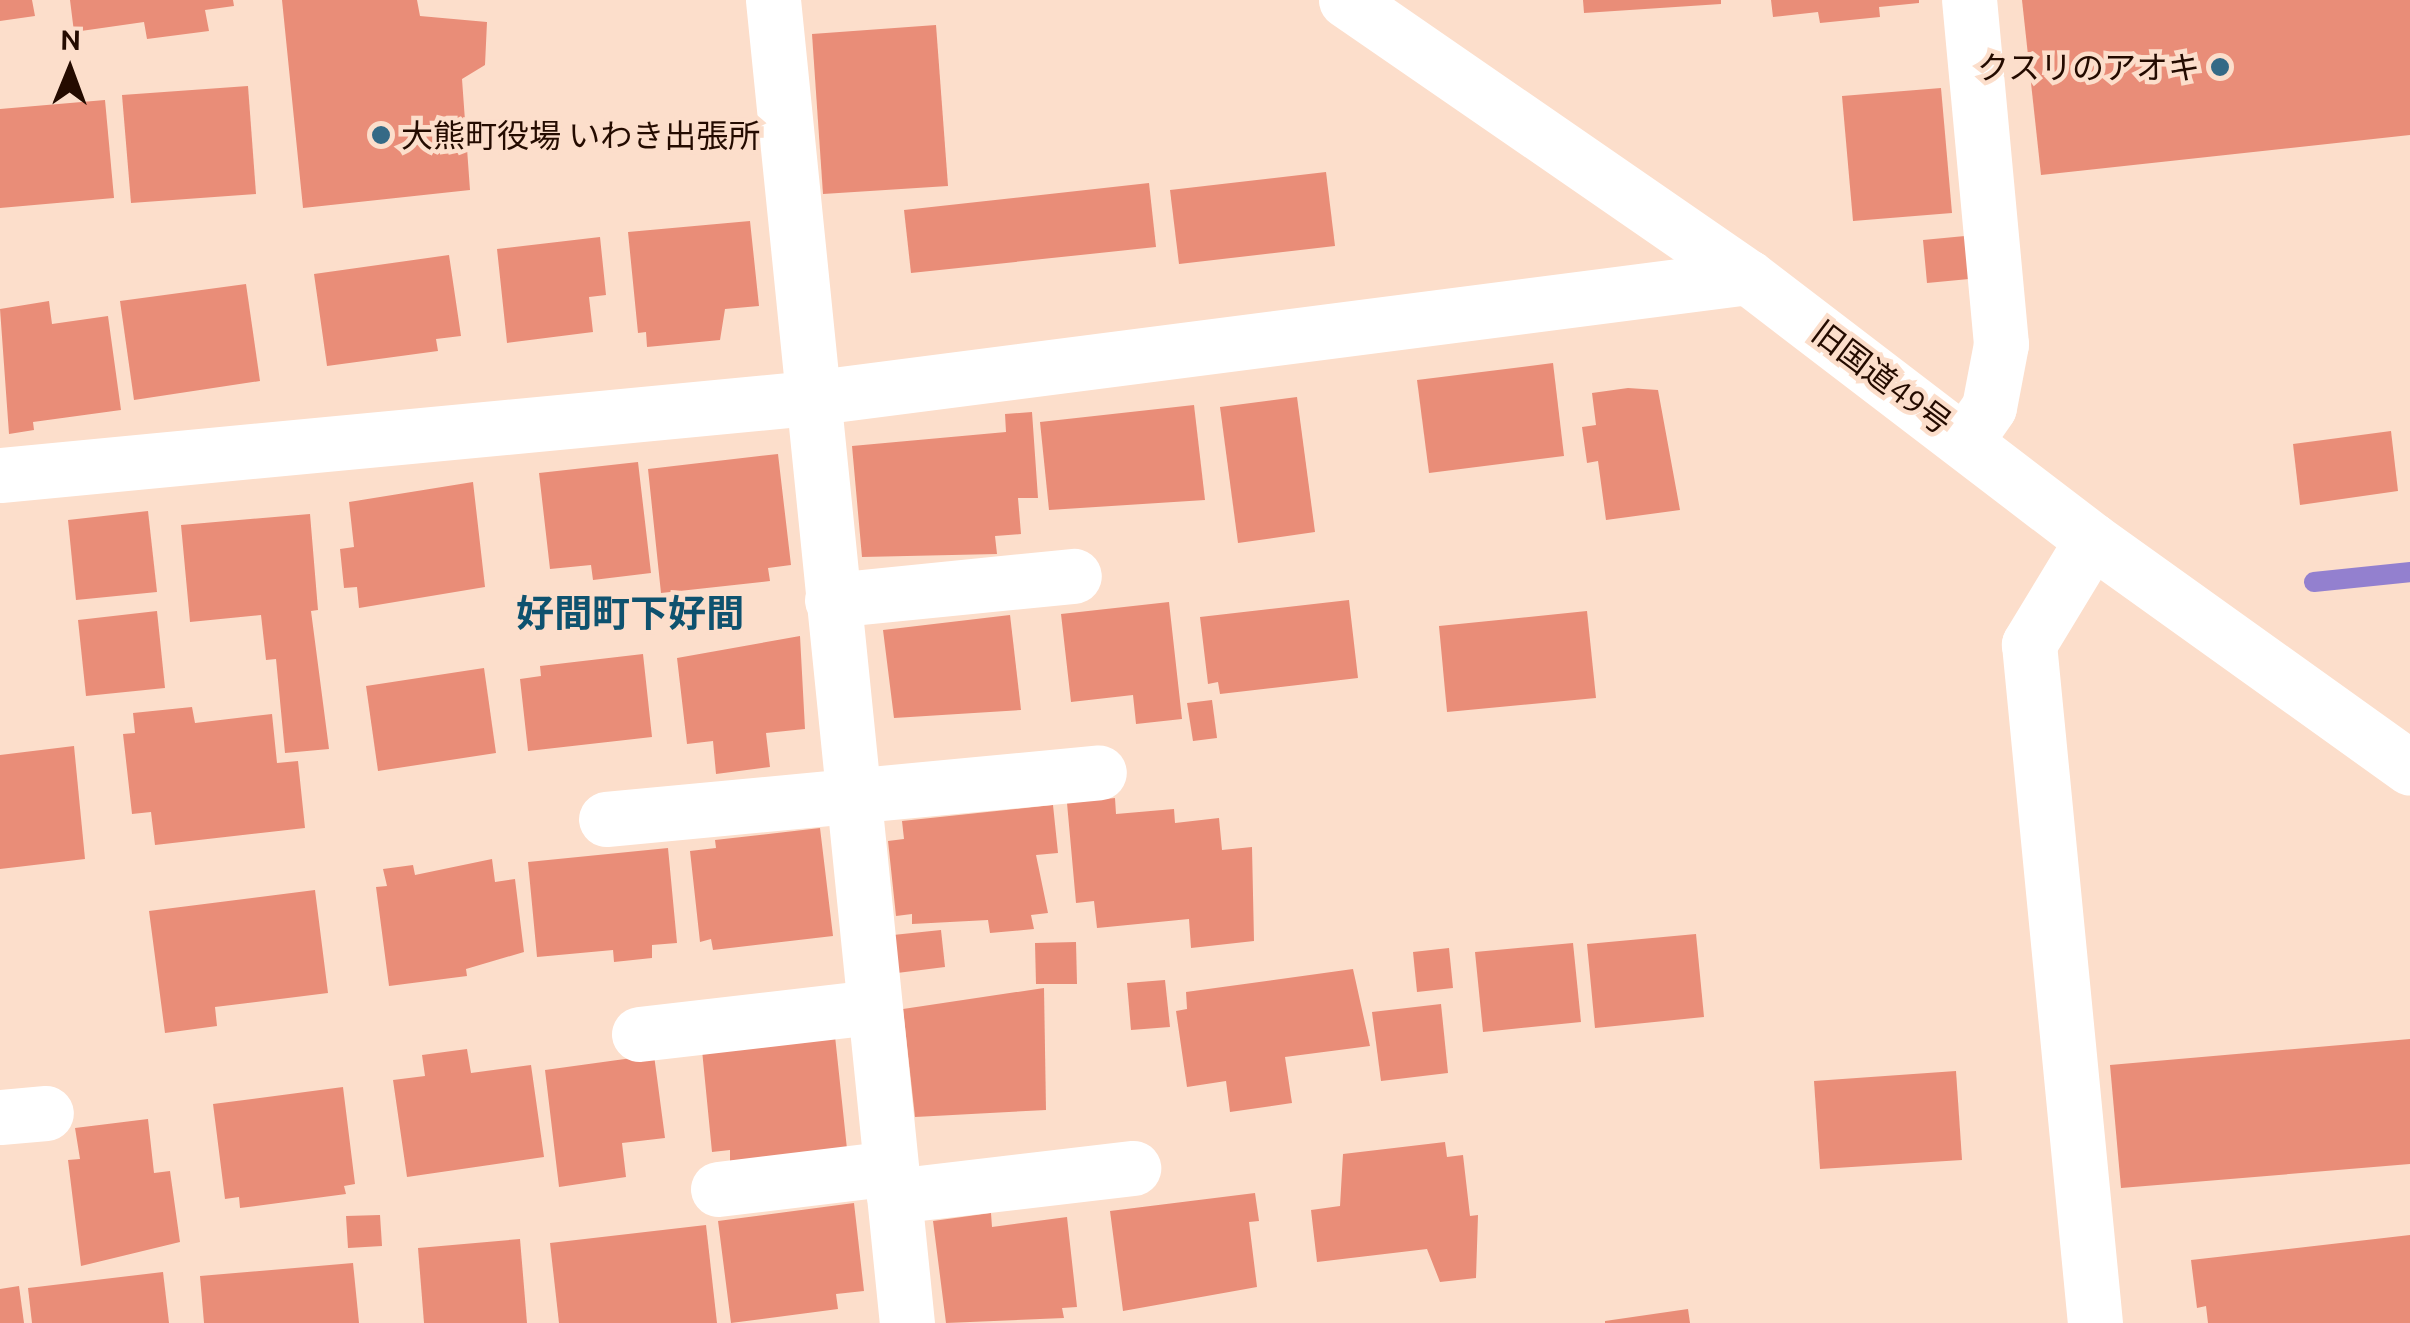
<!DOCTYPE html>
<meta charset="utf-8">
<style>
body{margin:0}
#map{position:relative;width:2410px;height:1323px;overflow:hidden;background:#fcdecb;font-family:Ubuntu,"Noto Sans JP",sans-serif}
div>[style]{position:absolute}
.stream>*{height:20px;margin:-10px;padding:0 10px;transform-origin:10px;border-radius:10px;background:#9380cf}
.building>*{inset:0;background:#e98d78}
.street>*{height:55px;margin:-27.5px;padding:0 27.5px;transform-origin:27.5px;border-radius:27.5px;background:#fff}
.secondary>*{height:55px;margin:-27.5px;padding:0 27.5px;transform-origin:27.5px;border-radius:27.5px;background:#fff}
.dots>*{width:28px;height:28px;translate:-50% -50%;box-sizing:border-box;border:5px solid #fcdecb;border-radius:50%}
span{translate:-50% -50%;white-space:nowrap;text-align:center;line-height:1.15;-webkit-text-stroke:9px #fcdecb;paint-order:stroke}
.poi-label{font-size:32px;color:#240b00}
.right{translate:-100% -50%;text-align:right}
.left{translate:0 -50%;text-align:left}
.street-label{font-size:32px;color:#240b00}
.quarter-label{font-size:38px;color:#0e526f;font-weight:700}
.north{position:absolute;left:20px;top:20px;width:100px;height:100px;-webkit-text-stroke:8px #fcdecb;paint-order:stroke;rotate:1deg;font-size:28px;font-weight:700;line-height:40px;text-align:center;color:#240b00}
.north::after{content:'';display:block;margin:auto;width:35px;height:45px;background:#240b00;clip-path:polygon(50% 0,100% 100%,50% 72%,0 100%)}
</style>
<div id="map">
<div class="stream">
<div style="left:2314px;top:582px;width:97px;rotate:-5.9deg"></div>
</div>
<div class="building">
<div style="clip-path:polygon(0 0,32px 0,35px 16px,0 21px)"></div>
<div style="clip-path:polygon(70px 0,233px 0,234px 6px,205px 10px,209px 31px,147px 39px,144px 22px,74px 32px)"></div>
<div style="clip-path:polygon(282px 0,417px 0,420px 16px,487px 22px,485px 65px,462px 79px,470px 190px,303px 208px)"></div>
<div style="clip-path:polygon(1583px 0,1721px 0,1721px 4px,1584px 13px)"></div>
<div style="clip-path:polygon(1771px 0,1919px 0,1919px 3px,1879px 7px,1880px 17px,1820px 23px,1818px 12px,1773px 17px)"></div>
<div style="clip-path:polygon(2022px 0,2410px 0,2410px 135px,2041px 175px)"></div>
<div style="clip-path:polygon(936px 25px,948px 186px,823px 194px,812px 34px)"></div>
<div style="clip-path:polygon(248px 86px,256px 194px,131px 203px,122px 95px)"></div>
<div style="clip-path:polygon(1941px 88px,1952px 213px,1853px 221px,1842px 96px)"></div>
<div style="clip-path:polygon(105px 100px,114px 198px,0 208px,0 109px)"></div>
<div style="clip-path:polygon(1326px 172px,1335px 246px,1179px 264px,1170px 190px)"></div>
<div style="clip-path:polygon(1149px 183px,1156px 247px,911px 273px,904px 210px)"></div>
<div style="clip-path:polygon(750px 221px,759px 306px,725px 309px,720px 340px,647px 347px,646px 332px,638px 333px,628px 232px)"></div>
<div style="clip-path:polygon(1965px 236px,1969px 279px,1927px 283px,1923px 240px)"></div>
<div style="clip-path:polygon(600px 237px,606px 295px,589px 297px,593px 332px,507px 343px,497px 249px)"></div>
<div style="clip-path:polygon(449px 255px,461px 336px,436px 339px,438px 351px,327px 366px,314px 274px)"></div>
<div style="clip-path:polygon(246px 284px,260px 381px,134px 400px,120px 301px)"></div>
<div style="clip-path:polygon(49px 301px,52px 324px,108px 316px,121px 410px,33px 422px,34px 430px,9px 434px,0 309px)"></div>
<div style="clip-path:polygon(1553px 363px,1564px 456px,1429px 473px,1417px 380px)"></div>
<div style="clip-path:polygon(1628px 388px,1658px 390px,1680px 510px,1606px 520px,1598px 461px,1587px 463px,1582px 427px,1596px 425px,1592px 393px)"></div>
<div style="clip-path:polygon(1297px 397px,1315px 532px,1238px 543px,1220px 407px)"></div>
<div style="clip-path:polygon(1194px 405px,1205px 500px,1049px 510px,1040px 422px)"></div>
<div style="clip-path:polygon(1032px 412px,1038px 498px,1018px 498px,1021px 534px,995px 536px,997px 554px,862px 557px,852px 446px,1006px 432px,1005px 414px)"></div>
<div style="clip-path:polygon(2391px 431px,2398px 491px,2300px 505px,2293px 444px)"></div>
<div style="clip-path:polygon(778px 454px,791px 565px,768px 568px,770px 581px,661px 593px,648px 469px)"></div>
<div style="clip-path:polygon(638px 462px,651px 573px,593px 580px,591px 565px,550px 569px,539px 473px)"></div>
<div style="clip-path:polygon(473px 482px,485px 587px,359px 608px,357px 587px,344px 588px,340px 549px,354px 547px,349px 502px)"></div>
<div style="clip-path:polygon(148px 511px,157px 592px,76px 600px,68px 520px)"></div>
<div style="clip-path:polygon(310px 514px,318px 610px,311px 611px,329px 749px,285px 753px,276px 659px,266px 660px,261px 615px,190px 622px,181px 525px)"></div>
<div style="clip-path:polygon(1349px 600px,1358px 678px,1220px 694px,1218px 682px,1208px 684px,1200px 617px)"></div>
<div style="clip-path:polygon(1169px 602px,1182px 719px,1136px 724px,1133px 695px,1071px 702px,1061px 614px)"></div>
<div style="clip-path:polygon(157px 611px,165px 688px,86px 696px,78px 620px)"></div>
<div style="clip-path:polygon(1587px 611px,1596px 698px,1447px 712px,1439px 626px)"></div>
<div style="clip-path:polygon(1010px 615px,1021px 710px,894px 718px,883px 630px)"></div>
<div style="clip-path:polygon(800px 636px,805px 729px,766px 733px,770px 767px,716px 774px,713px 741px,687px 744px,677px 658px)"></div>
<div style="clip-path:polygon(643px 654px,652px 737px,528px 751px,520px 679px,541px 676px,540px 666px)"></div>
<div style="clip-path:polygon(484px 668px,496px 753px,378px 771px,366px 686px)"></div>
<div style="clip-path:polygon(1212px 700px,1217px 738px,1193px 741px,1187px 703px)"></div>
<div style="clip-path:polygon(192px 707px,195px 723px,272px 714px,277px 763px,298px 761px,305px 828px,155px 845px,151px 812px,132px 814px,123px 734px,135px 733px,133px 713px)"></div>
<div style="clip-path:polygon(74px 746px,85px 859px,0 869px,0 755px)"></div>
<div style="clip-path:polygon(1115px 798px,1116px 814px,1174px 809px,1175px 823px,1219px 818px,1222px 850px,1252px 847px,1254px 941px,1191px 948px,1189px 919px,1097px 928px,1094px 901px,1076px 903px,1067px 803px)"></div>
<div style="clip-path:polygon(1053px 805px,1058px 853px,1036px 855px,1048px 913px,1031px 915px,1034px 929px,990px 933px,988px 920px,912px 924px,912px 914px,896px 916px,888px 841px,904px 839px,902px 821px)"></div>
<div style="clip-path:polygon(820px 828px,833px 936px,713px 950px,711px 939px,700px 942px,690px 851px,716px 848px,715px 840px)"></div>
<div style="clip-path:polygon(668px 848px,677px 943px,652px 945px,652px 958px,614px 962px,613px 950px,537px 957px,528px 862px)"></div>
<div style="clip-path:polygon(492px 859px,495px 882px,515px 879px,524px 952px,466px 969px,467px 976px,389px 986px,376px 887px,387px 886px,383px 869px,413px 865px,415px 875px)"></div>
<div style="clip-path:polygon(315px 890px,328px 993px,215px 1007px,217px 1026px,165px 1033px,149px 911px)"></div>
<div style="clip-path:polygon(941px 930px,945px 967px,897px 973px,893px 935px)"></div>
<div style="clip-path:polygon(1696px 934px,1704px 1017px,1595px 1028px,1587px 944px)"></div>
<div style="clip-path:polygon(1076px 942px,1077px 984px,1036px 984px,1035px 943px)"></div>
<div style="clip-path:polygon(1573px 943px,1581px 1022px,1483px 1032px,1475px 952px)"></div>
<div style="clip-path:polygon(1449px 948px,1453px 988px,1417px 992px,1413px 952px)"></div>
<div style="clip-path:polygon(1353px 969px,1370px 1046px,1285px 1057px,1292px 1103px,1230px 1112px,1226px 1081px,1187px 1087px,1176px 1011px,1187px 1009px,1186px 992px)"></div>
<div style="clip-path:polygon(1165px 980px,1170px 1027px,1131px 1030px,1127px 983px)"></div>
<div style="clip-path:polygon(1044px 988px,1046px 1110px,915px 1117px,903px 1009px)"></div>
<div style="clip-path:polygon(1441px 1004px,1448px 1073px,1381px 1081px,1372px 1012px)"></div>
<div style="clip-path:polygon(835px 1036px,847px 1149px,730px 1161px,730px 1150px,712px 1152px,702px 1050px)"></div>
<div style="clip-path:polygon(2410px 1039px,2410px 1164px,2121px 1188px,2110px 1065px)"></div>
<div style="clip-path:polygon(467px 1049px,471px 1073px,531px 1065px,544px 1157px,407px 1177px,393px 1080px,425px 1076px,422px 1055px)"></div>
<div style="clip-path:polygon(654px 1055px,665px 1138px,622px 1143px,626px 1177px,559px 1187px,545px 1070px)"></div>
<div style="clip-path:polygon(1956px 1071px,1962px 1160px,1820px 1169px,1814px 1081px)"></div>
<div style="clip-path:polygon(343px 1087px,355px 1184px,344px 1186px,346px 1194px,240px 1208px,239px 1197px,225px 1199px,213px 1104px)"></div>
<div style="clip-path:polygon(148px 1119px,154px 1173px,170px 1171px,180px 1242px,81px 1266px,68px 1160px,80px 1159px,75px 1128px)"></div>
<div style="clip-path:polygon(1445px 1142px,1447px 1157px,1463px 1155px,1470px 1216px,1478px 1215px,1476px 1278px,1440px 1282px,1427px 1249px,1317px 1262px,1311px 1210px,1340px 1206px,1343px 1154px)"></div>
<div style="clip-path:polygon(1255px 1193px,1259px 1221px,1249px 1222px,1257px 1287px,1123px 1311px,1110px 1211px)"></div>
<div style="clip-path:polygon(854px 1203px,864px 1291px,836px 1294px,838px 1309px,731px 1323px,718px 1221px)"></div>
<div style="clip-path:polygon(991px 1213px,992px 1227px,1067px 1217px,1077px 1307px,1062px 1308px,1064px 1318px,946px 1323px,933px 1221px)"></div>
<div style="clip-path:polygon(380px 1215px,382px 1246px,348px 1248px,346px 1216px)"></div>
<div style="clip-path:polygon(706px 1225px,717px 1323px,559px 1323px,550px 1243px)"></div>
<div style="clip-path:polygon(2410px 1235px,2410px 1323px,2208px 1323px,2206px 1306px,2197px 1308px,2191px 1260px)"></div>
<div style="clip-path:polygon(520px 1239px,527px 1323px,424px 1323px,418px 1248px)"></div>
<div style="clip-path:polygon(353px 1263px,359px 1323px,204px 1323px,200px 1276px)"></div>
<div style="clip-path:polygon(163px 1272px,169px 1323px,32px 1323px,28px 1288px)"></div>
<div style="clip-path:polygon(19px 1286px,24px 1323px,0 1323px,0 1289px)"></div>
<div style="clip-path:polygon(1688px 1309px,1690px 1323px,1605px 1323px,1605px 1321px)"></div>
</div>
<div class="street">
<div style="left:773px;top:0;width:1330px;rotate:84.22deg"></div>
<div style="left:1966px;top:440px;width:40px;rotate:-55.1deg"></div>
<div style="left:1989px;top:407px;width:64px;rotate:-79.2deg"></div>
<div style="left:2001px;top:344px;width:345px;rotate:-95.3deg"></div>
<div style="left:0;top:475px;width:814px;rotate:-5.43deg"></div>
<div style="left:810px;top:398px;width:946px;rotate:-7.35deg"></div>
<div style="left:2092px;top:540px;width:122px;rotate:121.2deg"></div>
<div style="left:2029px;top:644px;width:682px;rotate:84.45deg"></div>
<div style="left:832px;top:600px;width:243px;rotate:-5.7deg"></div>
<div style="left:606px;top:819px;width:495px;rotate:-5.4deg"></div>
<div style="left:639px;top:1034px;width:237px;rotate:-6.6deg"></div>
<div style="left:0;top:1117px;width:46px;rotate:-5deg"></div>
<div style="left:718px;top:1189px;width:174px;rotate:-6.9deg"></div>
<div style="left:894px;top:1196px;width:241px;rotate:-6.7deg"></div>
</div>
<div class="secondary">
<div style="left:1346px;top:0;width:488px;rotate:34.6deg"></div>
<div style="left:1748px;top:277px;width:433px;rotate:37.4deg"></div>
<div style="left:2092px;top:540px;width:391px;rotate:35.6deg"></div>
</div>
<div class="dots">
<div style="left:2220px;top:67px;background:#356a86"></div>
<div style="left:381px;top:135px;background:#356a86"></div>
</div>
<div class="poi-label">
<span class="right" style="left:2200px;top:67px">クスリのアオキ</span>
<span class="left" style="left:401px;top:135px">大熊町役場 いわき出張所</span>
</div>
<div class="street-label">
<span style="left:1882px;top:377px;rotate:37deg">旧国道49号</span>
</div>
<div class="quarter-label">
<span style="left:630px;top:614px">好間町下好間</span>
</div>
<div class="north">N</div>
</div>
